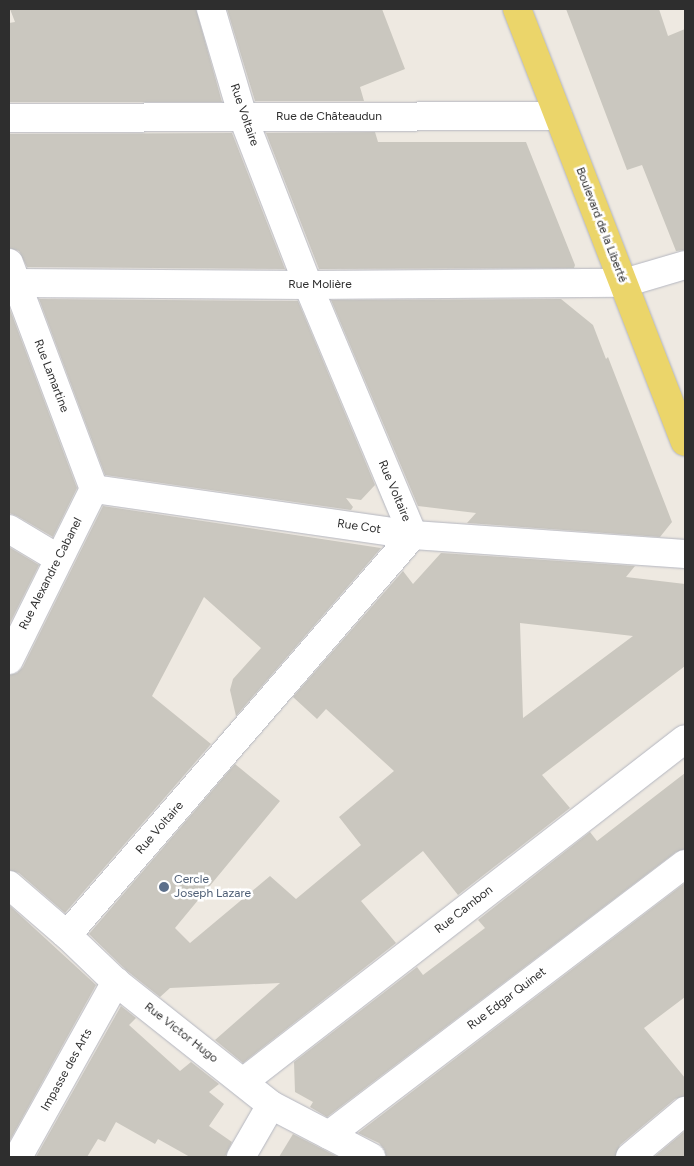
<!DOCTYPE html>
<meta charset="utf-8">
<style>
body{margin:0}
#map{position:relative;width:694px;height:1166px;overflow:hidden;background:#eee9e1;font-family:Figtree,sans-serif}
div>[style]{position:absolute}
.building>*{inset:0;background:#cac7bf}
.roads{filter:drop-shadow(0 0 1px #b4b6c0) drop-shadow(0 0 1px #b4b6c0)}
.minor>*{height:28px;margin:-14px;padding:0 14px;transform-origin:14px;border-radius:14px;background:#fff}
.major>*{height:28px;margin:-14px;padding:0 14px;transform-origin:14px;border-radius:14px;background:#ebd56a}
.dots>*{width:14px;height:14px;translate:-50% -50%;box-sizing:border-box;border:2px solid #fff;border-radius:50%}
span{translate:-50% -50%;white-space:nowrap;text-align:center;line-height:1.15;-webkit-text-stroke:5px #fff;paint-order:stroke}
.street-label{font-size:12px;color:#2e2e2e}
.service-label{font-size:12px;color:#4e5e75}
.left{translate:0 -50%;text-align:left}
.frame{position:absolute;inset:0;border:10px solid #2e2e2e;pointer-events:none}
</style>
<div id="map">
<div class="building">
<div style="clip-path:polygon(10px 9px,196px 9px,222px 102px,9px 102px,9px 23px,15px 22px)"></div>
<div style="clip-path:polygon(227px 9px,382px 9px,405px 69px,360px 87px,364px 101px,255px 101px)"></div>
<div style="clip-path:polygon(566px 9px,659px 9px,668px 36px,685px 29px,685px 250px,676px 251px,642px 165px,627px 170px)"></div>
<div style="clip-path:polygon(375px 132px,378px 142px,526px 142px,575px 265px,574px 268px,319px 269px,266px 133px)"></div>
<div style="clip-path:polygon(232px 133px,285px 269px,27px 267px,19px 251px,9px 248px,9px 134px)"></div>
<div style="clip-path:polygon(39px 299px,298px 301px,375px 485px,361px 500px,346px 498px,353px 507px,351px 510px,105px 475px)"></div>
<div style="clip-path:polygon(561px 299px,593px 325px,606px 359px,608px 357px,672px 522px,660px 537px,467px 523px,476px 513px,418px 506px,331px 300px)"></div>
<div style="clip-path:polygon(9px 307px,77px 488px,53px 537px,17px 516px,9px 513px)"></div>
<div style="clip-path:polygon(103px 506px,381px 548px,236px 716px,230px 690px,233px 679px,261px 648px,204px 597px,152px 696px,211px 744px,65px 913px,19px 873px,9px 870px,9px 675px,17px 673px,23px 667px)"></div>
<div style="clip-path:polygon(9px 547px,39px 565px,9px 625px)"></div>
<div style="clip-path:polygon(evenodd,441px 553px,635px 566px,626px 577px,685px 584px,685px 666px,542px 775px,570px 808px,458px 895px,423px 851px,361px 901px,396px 943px,243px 1063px,215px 1040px,280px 983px,170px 988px,160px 997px,126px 970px,89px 934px,235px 764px,280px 801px,175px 928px,190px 943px,270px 876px,296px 899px,361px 845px,339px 817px,394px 771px,326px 709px,317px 719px,293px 697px,403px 571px,413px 584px,441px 553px,520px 623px,633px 636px,523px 718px,520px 623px)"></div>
<div style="clip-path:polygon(685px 773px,685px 849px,676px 852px,327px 1117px,310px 1107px,313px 1102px,295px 1092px,294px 1062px,417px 967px,423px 975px,485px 928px,478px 920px,590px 832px,597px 841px)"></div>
<div style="clip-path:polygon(685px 883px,685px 997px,644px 1028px,685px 1078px,685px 1096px,675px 1099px,620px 1145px,615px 1157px,386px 1157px,384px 1149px,379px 1143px,358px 1133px)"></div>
<div style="clip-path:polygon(9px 905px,96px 985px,9px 1142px)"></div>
<div style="clip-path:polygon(121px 1006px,136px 1018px,129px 1025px,180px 1071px,191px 1062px,219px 1084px,209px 1092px,224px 1104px,209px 1126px,232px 1142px,225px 1157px,190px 1157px,158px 1139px,155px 1144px,116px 1122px,105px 1142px,98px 1139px,87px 1157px,36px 1157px)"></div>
<div style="clip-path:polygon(685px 1131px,685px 1157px,654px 1157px)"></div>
<div style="clip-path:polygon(293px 1134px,338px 1157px,279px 1157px)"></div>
</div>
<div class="roads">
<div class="minor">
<div style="left:9px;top:118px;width:549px;rotate:-0.21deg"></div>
<div style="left:9px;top:263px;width:241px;rotate:69.4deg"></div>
<div style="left:16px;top:283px;width:292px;rotate:0.4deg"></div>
<div style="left:308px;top:285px;width:316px;rotate:-0.4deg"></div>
<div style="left:624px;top:283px;width:64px;rotate:-16.4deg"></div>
<div style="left:94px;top:489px;width:322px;rotate:8.2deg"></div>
<div style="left:413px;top:535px;width:273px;rotate:4deg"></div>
<div style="left:9px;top:529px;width:58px;rotate:31deg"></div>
<div style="left:9px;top:660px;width:191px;rotate:-63.6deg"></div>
<div style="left:9px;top:885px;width:77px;rotate:40.8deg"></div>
<div style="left:67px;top:935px;width:68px;rotate:43.8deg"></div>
<div style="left:116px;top:982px;width:198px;rotate:38.4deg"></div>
<div style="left:271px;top:1105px;width:113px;rotate:27.5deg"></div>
<div style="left:67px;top:935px;width:529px;rotate:-49.14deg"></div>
<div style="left:413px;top:535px;width:271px;rotate:-112.8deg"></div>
<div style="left:308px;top:285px;width:180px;rotate:-111.2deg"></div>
<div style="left:243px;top:117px;width:113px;rotate:-106.5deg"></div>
<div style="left:243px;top:1082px;width:559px;rotate:-37.81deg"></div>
<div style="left:329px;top:1135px;width:447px;rotate:-37.3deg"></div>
<div style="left:18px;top:1157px;width:201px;rotate:-60.8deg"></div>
<div style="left:241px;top:1157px;width:60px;rotate:-60deg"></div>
<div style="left:630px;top:1157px;width:72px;rotate:-39.9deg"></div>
</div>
<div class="major">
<div style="left:517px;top:9px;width:464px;rotate:68.8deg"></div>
</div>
</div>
<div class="dots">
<div style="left:164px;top:887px;background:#5c6f8a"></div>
</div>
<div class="street-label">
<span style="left:244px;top:115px;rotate:71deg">Rue Voltaire</span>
<span style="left:329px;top:117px">Rue de Châteaudun</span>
<span style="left:601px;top:225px;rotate:69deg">Boulevard de la Liberté</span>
<span style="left:320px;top:285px">Rue Molière</span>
<span style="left:51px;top:376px;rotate:69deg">Rue Lamartine</span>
<span style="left:394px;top:491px;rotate:67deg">Rue Voltaire</span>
<span style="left:359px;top:527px;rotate:8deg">Rue Cot</span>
<span style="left:51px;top:574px;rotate:-63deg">Rue Alexandre Cabanel</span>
<span style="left:160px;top:828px;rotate:-49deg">Rue Voltaire</span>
<span style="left:464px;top:910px;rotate:-38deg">Rue Cambon</span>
<span style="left:507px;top:999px;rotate:-37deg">Rue Edgar Quinet</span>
<span style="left:181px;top:1033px;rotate:38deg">Rue Victor Hugo</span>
<span style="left:67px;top:1070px;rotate:-61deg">Impasse des Arts</span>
</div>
<div class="service-label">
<span class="left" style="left:174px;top:887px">Cercle<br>Joseph Lazare</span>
</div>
<div class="frame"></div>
</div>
